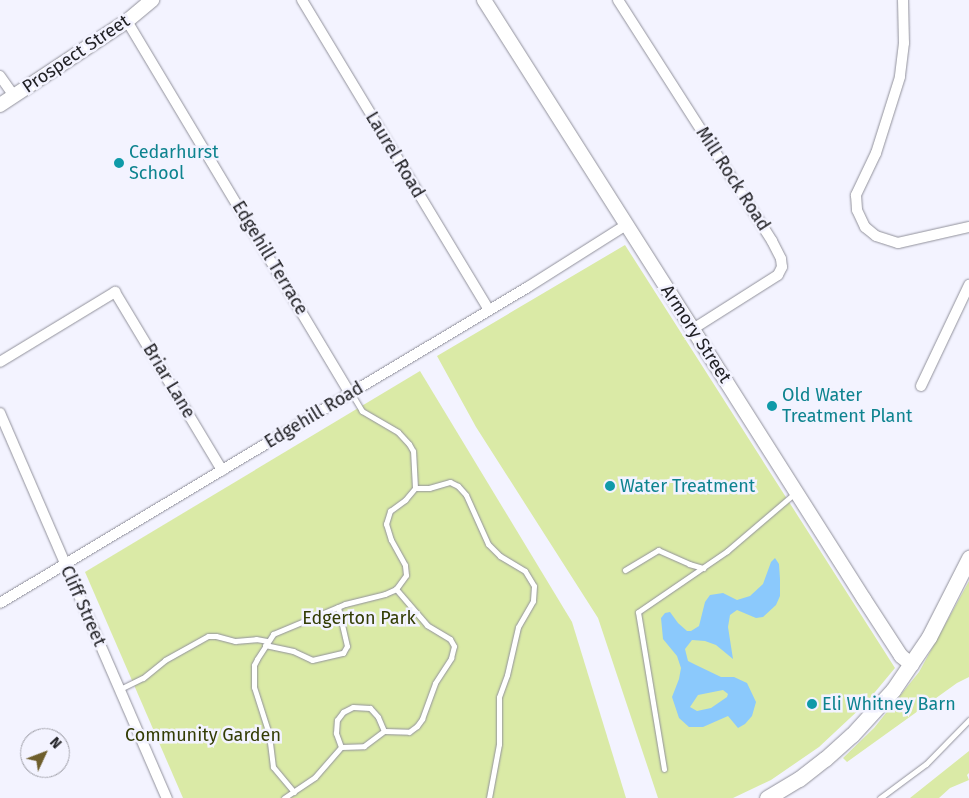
<!DOCTYPE html>
<style>
body{margin:0}
#map{position:relative;width:969px;height:798px;overflow:hidden;background:#f3f3ff;font-family:"Fira Sans",sans-serif}
div>[style]{position:absolute}
.green>*{inset:0;background:#daeaa6}
.water>*{inset:0;background:#8bc9fc}
.roads{filter:drop-shadow(0 0 1px #91919b) drop-shadow(0 0 1px #91919b)}
.lane>*{height:5px;margin:-2.5px;padding:0 2.5px;transform-origin:2.5px;border-radius:2.5px;background:#fff}
.street>*{height:10px;margin:-5px;padding:0 5px;transform-origin:5px;border-radius:5px;background:#fff}
.secondary>*{height:14px;margin:-7px;padding:0 7px;transform-origin:7px;border-radius:7px;background:#fff}
.primary>*{height:15px;margin:-7.5px;padding:0 7.5px;transform-origin:7.5px;border-radius:7.5px;background:#fff}
.dots>*{width:14px;height:14px;translate:-50% -50%;box-sizing:border-box;border:2px solid #f3f3ff;border-radius:50%}
span{translate:-50% -50%;white-space:nowrap;text-align:center;line-height:1.15;-webkit-text-stroke:5px #f3f3ff;paint-order:stroke}
.street-label{font-size:18px;color:#212125}
.culture-label{font-size:18px;color:#0d838f}
.left{translate:0 -50%;text-align:left}
.park-label{font-size:18px;color:#333c04}
.north{position:absolute;left:20px;top:728px;width:50px;height:50px;box-sizing:border-box;background:#f3f3ff;border:1px solid #9f9fa8;border-radius:50%;rotate:47deg;font-size:14px;font-weight:700;line-height:20px;text-align:center;color:#212125}
.north::after{content:'';display:block;margin:auto;width:18px;height:22px;background:#6e5e2c;clip-path:polygon(50% 0,100% 100%,50% 72%,0 100%)}
</style>
<div id="map">
<div class="green">
<div style="clip-path:polygon(625px 245px,895px 668px,865px 704px,819px 747px,771px 780px,733px 798px,658px 798px,598px 618px,476px 427px,437px 356px)"></div>
<div style="clip-path:polygon(420px 371px,572px 622px,626px 798px,183px 798px,85px 572px)"></div>
<div style="clip-path:polygon(969px 581px,969px 677px,957px 683px,847px 762px,843px 758px,874px 728px,919px 672px)"></div>
<div style="clip-path:polygon(969px 751px,969px 773px,967px 775px,969px 780px,950px 788px,939px 798px,910px 798px)"></div>
</div>
<div class="water">
<div style="clip-path:polygon(evenodd,775px 558px,779px 564px,780px 579px,780px 596px,776px 605px,763px 617px,756px 618px,737px 610px,730px 615px,728px 627px,733px 659px,716px 645px,705px 641px,692px 640px,685px 649px,688px 661px,696px 665px,721px 677px,734px 677px,747px 683px,756px 702px,752px 716px,745px 724px,738px 728px,728px 716px,703px 727px,689px 727px,679px 718px,672px 697px,679px 679px,681px 668px,677px 656px,663px 639px,661px 618px,665px 613px,670px 612px,678px 623px,687px 631px,691px 631px,699px 626px,705px 602px,710px 595px,723px 593px,737px 600px,750px 596px,763px 584px,771px 562px,775px 558px,723px 690px,728px 694px,727px 697px,711px 708px,697px 711px,690px 707px,698px 695px,723px 690px)"></div>
</div>
<div class="roads">
<div class="lane">
<div style="left:415px;top:488px;width:14px"></div>
<div style="left:429px;top:488px;width:22px;rotate:-16deg"></div>
<div style="left:450px;top:482px;width:9px;rotate:27deg"></div>
<div style="left:458px;top:486px;width:12px;rotate:48deg"></div>
<div style="left:466px;top:495px;width:54px;rotate:65.8deg"></div>
<div style="left:488px;top:544px;width:17px;rotate:45deg"></div>
<div style="left:500px;top:556px;width:29px;rotate:31deg"></div>
<div style="left:525px;top:571px;width:17px;rotate:59deg"></div>
<div style="left:534px;top:586px;width:15px;rotate:94deg"></div>
<div style="left:533px;top:601px;width:30px;rotate:120deg"></div>
<div style="left:518px;top:627px;width:49px;rotate:102.9deg"></div>
<div style="left:507px;top:675px;width:23px;rotate:110deg"></div>
<div style="left:499px;top:697px;width:47px;rotate:90deg"></div>
<div style="left:499px;top:744px;width:55px;rotate:100.5deg"></div>
<div style="left:625px;top:570px;width:39px;rotate:-31deg"></div>
<div style="left:658px;top:550px;width:34px;rotate:24deg"></div>
<div style="left:689px;top:564px;width:15px;rotate:16deg"></div>
<div style="left:265px;top:645px;width:29px;rotate:12deg"></div>
<div style="left:293px;top:651px;width:21px;rotate:25deg"></div>
<div style="left:312px;top:660px;width:32px;rotate:-13deg"></div>
<div style="left:343px;top:653px;width:8px;rotate:-60deg"></div>
<div style="left:347px;top:646px;width:40px;rotate:-103deg"></div>
<div style="left:120px;top:689px;width:25px;rotate:-26deg"></div>
<div style="left:143px;top:678px;width:28px;rotate:-39deg"></div>
<div style="left:165px;top:660px;width:49px;rotate:-29.2deg"></div>
<div style="left:208px;top:636px;width:8px"></div>
<div style="left:216px;top:636px;width:20px;rotate:15deg"></div>
<div style="left:235px;top:641px;width:21px;rotate:-5deg"></div>
<div style="left:256px;top:639px;width:11px;rotate:10deg"></div>
<div style="left:341px;top:747px;width:15px;rotate:-110deg"></div>
<div style="left:336px;top:733px;width:13px;rotate:-86deg"></div>
<div style="left:337px;top:720px;width:10px;rotate:-53deg"></div>
<div style="left:343px;top:712px;width:11px;rotate:-27deg"></div>
<div style="left:353px;top:707px;width:17px;rotate:3deg"></div>
<div style="left:370px;top:708px;width:12px;rotate:48deg"></div>
<div style="left:378px;top:717px;width:15px;rotate:67deg"></div>
<div style="left:664px;top:769px;width:159px;rotate:-99.4deg"></div>
<div style="left:638px;top:612px;width:108px;rotate:-34.4deg"></div>
<div style="left:727px;top:551px;width:89px;rotate:-40.5deg"></div>
<div style="left:294px;top:792px;width:33px;rotate:-130deg"></div>
<div style="left:273px;top:767px;width:33px;rotate:-97deg"></div>
<div style="left:269px;top:734px;width:49px;rotate:-107.7deg"></div>
<div style="left:254px;top:687px;width:22px;rotate:-90deg"></div>
<div style="left:254px;top:665px;width:7px;rotate:-63deg"></div>
<div style="left:257px;top:659px;width:30px;rotate:-57deg"></div>
<div style="left:273px;top:634px;width:78px;rotate:-22.6deg"></div>
<div style="left:345px;top:604px;width:41px;rotate:-14deg"></div>
<div style="left:385px;top:594px;width:12px;rotate:-24deg"></div>
<div style="left:396px;top:589px;width:17px;rotate:-54deg"></div>
<div style="left:406px;top:575px;width:10px;rotate:-96deg"></div>
<div style="left:405px;top:565px;width:29px;rotate:-119deg"></div>
<div style="left:391px;top:540px;width:17px;rotate:-107deg"></div>
<div style="left:386px;top:524px;width:14px;rotate:-73deg"></div>
<div style="left:390px;top:511px;width:19px;rotate:-36deg"></div>
<div style="left:405px;top:500px;width:16px;rotate:-50deg"></div>
<div style="left:415px;top:488px;width:37px;rotate:-93deg"></div>
<div style="left:413px;top:451px;width:8px;rotate:-120deg"></div>
<div style="left:409px;top:444px;width:16px;rotate:-133deg"></div>
<div style="left:398px;top:432px;width:42px;rotate:-149.7deg"></div>
<div style="left:362px;top:411px;width:21px;rotate:-121deg"></div>
<div style="left:284px;top:798px;width:37px;rotate:-34deg"></div>
<div style="left:315px;top:777px;width:40px;rotate:-49deg"></div>
<div style="left:341px;top:747px;width:23px;rotate:-2deg"></div>
<div style="left:364px;top:746px;width:25px;rotate:-37deg"></div>
<div style="left:384px;top:731px;width:25px;rotate:2deg"></div>
<div style="left:409px;top:732px;width:10px;rotate:-37deg"></div>
<div style="left:417px;top:726px;width:9px;rotate:-54deg"></div>
<div style="left:422px;top:719px;width:38px;rotate:-70deg"></div>
<div style="left:435px;top:683px;width:30px;rotate:-57deg"></div>
<div style="left:451px;top:658px;width:12px;rotate:-76deg"></div>
<div style="left:454px;top:646px;width:8px;rotate:-120deg"></div>
<div style="left:450px;top:639px;width:27px;rotate:-149deg"></div>
<div style="left:427px;top:625px;width:48px;rotate:-130.7deg"></div>
<div style="left:880px;top:798px;width:57px;rotate:-36.5deg"></div>
<div style="left:926px;top:764px;width:62px;rotate:-45.7deg"></div>
</div>
<div class="street">
<div style="left:302px;top:0;width:362px;rotate:58.9deg"></div>
<div style="left:618px;top:0;width:286px;rotate:57.4deg"></div>
<div style="left:772px;top:241px;width:20px;rotate:63deg"></div>
<div style="left:781px;top:259px;width:8px;rotate:83deg"></div>
<div style="left:782px;top:267px;width:9px;rotate:117deg"></div>
<div style="left:778px;top:275px;width:101px;rotate:147.6deg"></div>
<div style="left:903px;top:0;width:43px;rotate:88.7deg"></div>
<div style="left:904px;top:43px;width:34px;rotate:97deg"></div>
<div style="left:900px;top:77px;width:80px;rotate:107.5deg"></div>
<div style="left:876px;top:153px;width:47px;rotate:115.5deg"></div>
<div style="left:856px;top:195px;width:15px;rotate:86deg"></div>
<div style="left:857px;top:210px;width:19px;rotate:65deg"></div>
<div style="left:865px;top:227px;width:14px;rotate:39deg"></div>
<div style="left:876px;top:236px;width:23px;rotate:18deg"></div>
<div style="left:898px;top:243px;width:73px;rotate:-12.7deg"></div>
<div style="left:127px;top:21px;width:434px;rotate:59.1deg"></div>
<div style="left:0;top:76px;width:24px;rotate:55deg"></div>
<div style="left:0;top:362px;width:135px;rotate:-31.3deg"></div>
<div style="left:115px;top:292px;width:208px;rotate:59deg"></div>
<div style="left:921px;top:386px;width:112px;rotate:-64.6deg"></div>
<div style="left:0;top:413px;width:420px;rotate:66.6deg"></div>
<div style="left:0;top:603px;width:615px;rotate:-30.9deg"></div>
<div style="left:528px;top:287px;width:116px;rotate:-32.3deg"></div>
</div>
<div class="secondary">
<div style="left:484px;top:0;width:709px;rotate:57.61deg"></div>
<div style="left:864px;top:599px;width:68px;rotate:57deg"></div>
<div style="left:901px;top:656px;width:14px;rotate:39deg"></div>
<div style="left:0;top:105px;width:152px;rotate:-33.5deg"></div>
<div style="left:127px;top:21px;width:33px;rotate:-40deg"></div>
</div>
<div class="primary">
<div style="left:767px;top:798px;width:37px;rotate:-31deg"></div>
<div style="left:799px;top:779px;width:33px;rotate:-38deg"></div>
<div style="left:825px;top:759px;width:36px;rotate:-42deg"></div>
<div style="left:852px;top:735px;width:61px;rotate:-47.7deg"></div>
<div style="left:893px;top:690px;width:64px;rotate:-55.8deg"></div>
<div style="left:929px;top:637px;width:89px;rotate:-63.1deg"></div>
</div>
</div>
<div class="dots">
<div style="left:119px;top:163px;background:#0f9aa8"></div>
<div style="left:772px;top:406px;background:#0f9aa8"></div>
<div style="left:610px;top:486px;background:#0f9aa8"></div>
<div style="left:812px;top:704px;background:#0f9aa8"></div>
</div>
<div class="street-label">
<span style="left:76px;top:54px;rotate:-34deg">Prospect Street</span>
<span style="left:395px;top:155px;rotate:59deg">Laurel Road</span>
<span style="left:733px;top:179px;rotate:57deg">Mill Rock Road</span>
<span style="left:270px;top:258px;rotate:59deg">Edgehill Terrace</span>
<span style="left:696px;top:334px;rotate:57deg">Armory Street</span>
<span style="left:169px;top:381px;rotate:59deg">Briar Lane</span>
<span style="left:314px;top:415px;rotate:-31deg">Edgehill Road</span>
<span style="left:83px;top:606px;rotate:66deg">Cliff Street</span>
</div>
<div class="culture-label">
<span class="left" style="left:129px;top:163px">Cedarhurst<br>School</span>
<span class="left" style="left:782px;top:406px">Old Water<br>Treatment Plant</span>
<span class="left" style="left:620px;top:486px">Water Treatment</span>
<span class="left" style="left:822px;top:704px">Eli Whitney Barn</span>
</div>
<div class="park-label">
<span style="left:359px;top:618px">Edgerton Park</span>
<span style="left:203px;top:735px">Community Garden</span>
</div>
<div class="north">N</div>
</div>
